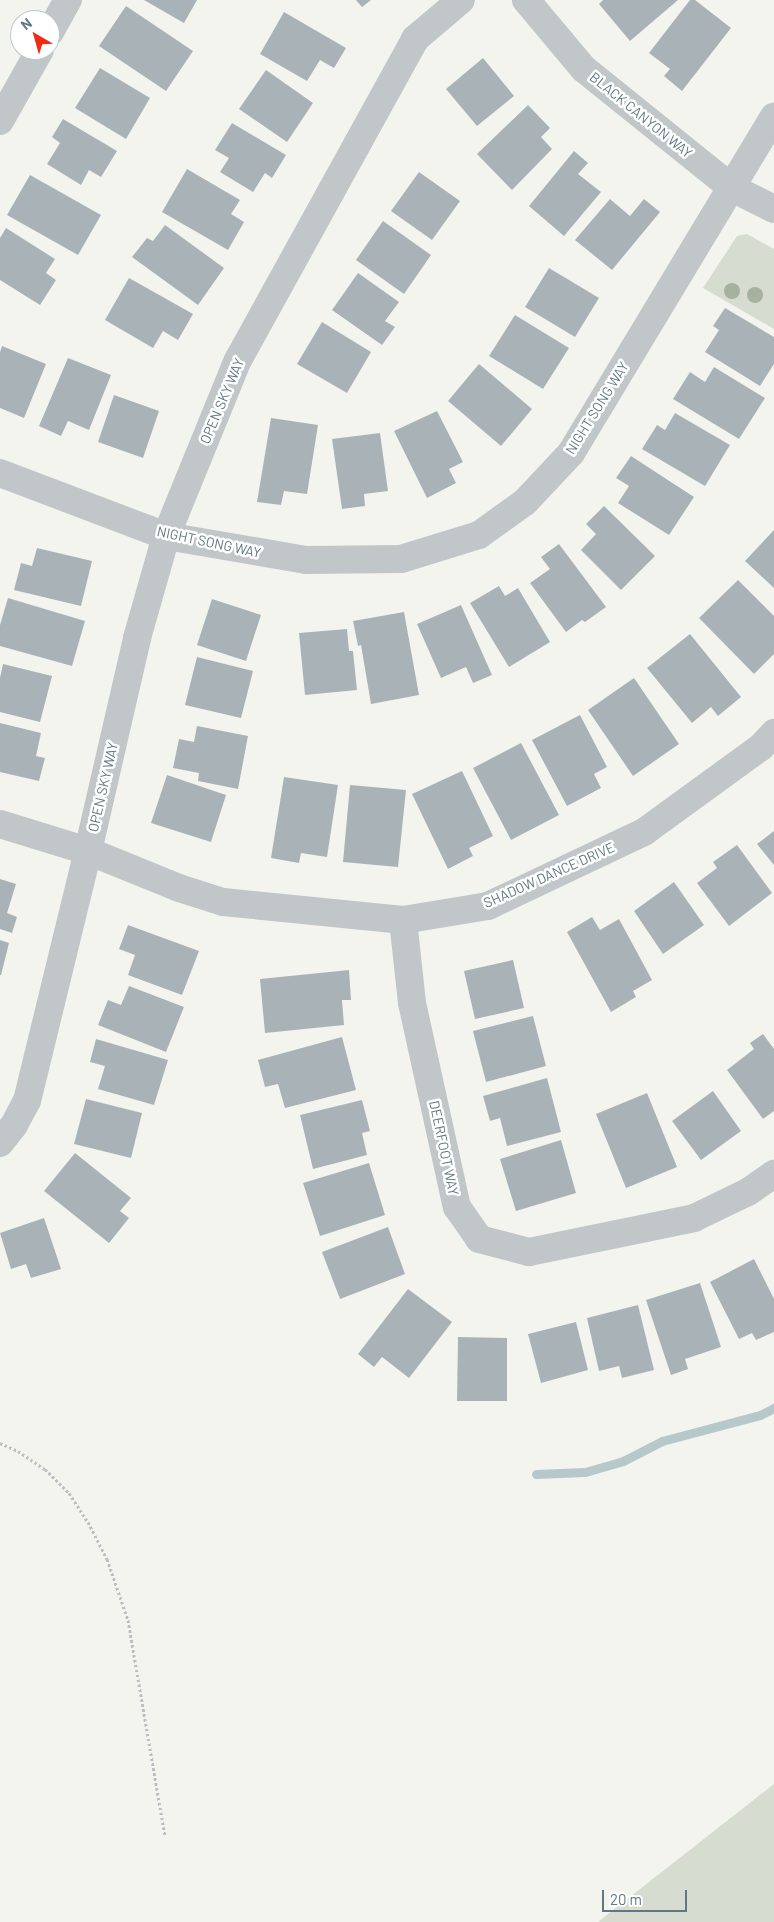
<!DOCTYPE html>
<style>
body{margin:0}
#map{position:relative;width:774px;height:1922px;overflow:hidden;background:#f4f4ef;font-family:Barlow,sans-serif}
div>[style]{position:absolute}
.green>*{inset:0;background:#d6dcd0}
.stream>*{height:9px;margin:-4.5px;padding:0 4.5px;transform-origin:4.5px;border-radius:4.5px;background:#b7c8ca}
.building>*{inset:0;background:#a9b3b7}
.path>*{height:3px;margin-top:-1.5px;transform-origin:0;background:repeating-linear-gradient(90deg,#bcbfc1 0 2.5px,transparent 0 5px)}
.minor>*{height:28px;margin:-14px;padding:0 14px;transform-origin:14px;border-radius:14px;background:#c1c6c8}
.trees>*{width:16px;height:16px;margin:-8px;border-radius:50%;background:#a7b1a0}
span{translate:-50% -50%;white-space:nowrap;text-align:center;line-height:1.15;-webkit-text-stroke:5px #fff;paint-order:stroke}
.street-label{font-size:14px;color:#607883}
.north{position:absolute;left:10px;top:10px;width:50px;height:50px;box-sizing:border-box;background:#fff;border:1px solid #bfc9cd;border-radius:50%;rotate:322deg;font-size:14px;font-weight:700;line-height:20px;text-align:center;color:#607883}
.north::after{content:'';display:block;margin:auto;width:18px;height:22px;background:#f12b13;clip-path:polygon(50% 0,100% 100%,50% 72%,0 100%)}
.scale{position:absolute;left:602px;top:1890px;width:85px;height:22px;box-sizing:border-box;border:2px solid #607883;border-top:0;padding-left:6px;font-size:15px;line-height:18px;white-space:nowrap;color:#607883;-webkit-text-stroke:4px #fff;paint-order:stroke}
</style>
<div id="map">
<div class="green">
<div style="clip-path:polygon(747px 234px,774px 249px,774px 329px,703px 288px,737px 236px)"></div>
<div style="clip-path:polygon(774px 1784px,774px 1922px,598px 1922px)"></div>
</div>
<div class="stream">
<div style="left:536px;top:1474px;width:49px;rotate:-2.3deg"></div>
<div style="left:585px;top:1472px;width:40px;rotate:-16deg"></div>
<div style="left:623px;top:1461px;width:44px;rotate:-27.1deg"></div>
<div style="left:662px;top:1441px;width:101px;rotate:-14.9deg"></div>
<div style="left:760px;top:1415px;width:16px;rotate:-27deg"></div>
</div>
<div class="building">
<div style="clip-path:polygon(144px 0,197px 0,184px 23px)"></div>
<div style="clip-path:polygon(356px 0,371px 0,362px 7px)"></div>
<div style="clip-path:polygon(603px 0,678px 0,630px 41px,599px 4px)"></div>
<div style="clip-path:polygon(690px 0,695px 0,731px 28px,682px 91px,664px 76px,670px 69px,649px 53px)"></div>
<div style="clip-path:polygon(126px 6px,193px 51px,166px 91px,99px 46px)"></div>
<div style="clip-path:polygon(284px 12px,346px 48px,334px 68px,320px 60px,307px 81px,260px 54px)"></div>
<div style="clip-path:polygon(483px 58px,514px 96px,477px 126px,446px 89px)"></div>
<div style="clip-path:polygon(100px 68px,150px 98px,126px 139px,75px 108px)"></div>
<div style="clip-path:polygon(266px 70px,313px 103px,287px 142px,239px 109px)"></div>
<div style="clip-path:polygon(528px 105px,550px 128px,541px 137px,552px 149px,512px 190px,477px 154px)"></div>
<div style="clip-path:polygon(63px 119px,117px 151px,101px 177px,89px 170px,81px 185px,47px 164px,60px 143px,52px 137px)"></div>
<div style="clip-path:polygon(232px 123px,286px 155px,272px 178px,265px 173px,253px 192px,220px 172px,229px 158px,215px 150px)"></div>
<div style="clip-path:polygon(574px 151px,588px 163px,578px 174px,601px 192px,564px 236px,529px 206px)"></div>
<div style="clip-path:polygon(187px 169px,240px 200px,231px 214px,244px 222px,228px 250px,162px 212px)"></div>
<div style="clip-path:polygon(419px 172px,460px 201px,432px 240px,391px 211px)"></div>
<div style="clip-path:polygon(30px 175px,101px 215px,78px 255px,7px 215px)"></div>
<div style="clip-path:polygon(610px 199px,630px 216px,644px 199px,660px 212px,612px 270px,575px 240px)"></div>
<div style="clip-path:polygon(383px 221px,431px 255px,404px 294px,356px 260px)"></div>
<div style="clip-path:polygon(165px 225px,224px 268px,198px 305px,132px 257px,147px 238px,153px 241px)"></div>
<div style="clip-path:polygon(6px 228px,55px 259px,46px 273px,56px 280px,40px 305px,0 280px,0 238px)"></div>
<div style="clip-path:polygon(549px 268px,599px 298px,575px 337px,525px 307px)"></div>
<div style="clip-path:polygon(358px 273px,399px 302px,385px 321px,395px 327px,382px 345px,332px 310px)"></div>
<div style="clip-path:polygon(129px 278px,193px 314px,178px 340px,163px 331px,153px 348px,105px 320px)"></div>
<div style="clip-path:polygon(725px 308px,774px 337px,774px 364px,760px 386px,705px 352px,719px 330px,713px 326px)"></div>
<div style="clip-path:polygon(515px 315px,569px 348px,543px 389px,489px 356px)"></div>
<div style="clip-path:polygon(322px 322px,371px 352px,347px 393px,297px 364px)"></div>
<div style="clip-path:polygon(2px 346px,46px 364px,24px 418px,0 408px,0 352px)"></div>
<div style="clip-path:polygon(68px 358px,111px 375px,89px 430px,68px 421px,61px 436px,39px 426px)"></div>
<div style="clip-path:polygon(479px 364px,532px 409px,501px 446px,448px 401px)"></div>
<div style="clip-path:polygon(714px 367px,765px 398px,739px 439px,673px 399px,690px 372px,705px 382px)"></div>
<div style="clip-path:polygon(114px 395px,159px 411px,143px 458px,98px 442px)"></div>
<div style="clip-path:polygon(437px 411px,463px 462px,449px 469px,456px 483px,427px 498px,394px 431px)"></div>
<div style="clip-path:polygon(675px 413px,730px 445px,705px 486px,642px 449px,657px 425px,665px 430px)"></div>
<div style="clip-path:polygon(271px 418px,318px 425px,307px 494px,284px 491px,281px 505px,257px 502px)"></div>
<div style="clip-path:polygon(380px 433px,388px 491px,364px 494px,365px 506px,342px 509px,332px 439px)"></div>
<div style="clip-path:polygon(631px 456px,694px 497px,669px 535px,618px 503px,629px 486px,616px 478px)"></div>
<div style="clip-path:polygon(604px 506px,655px 556px,621px 590px,581px 550px,596px 534px,586px 524px)"></div>
<div style="clip-path:polygon(774px 530px,774px 588px,745px 561px)"></div>
<div style="clip-path:polygon(559px 544px,606px 607px,585px 622px,582px 620px,566px 632px,530px 583px,550px 569px,541px 557px)"></div>
<div style="clip-path:polygon(37px 548px,92px 561px,81px 606px,14px 590px,21px 563px,32px 566px)"></div>
<div style="clip-path:polygon(738px 580px,774px 616px,774px 654px,754px 674px,699px 618px)"></div>
<div style="clip-path:polygon(499px 586px,505px 596px,518px 588px,550px 642px,509px 667px,470px 603px)"></div>
<div style="clip-path:polygon(8px 598px,85px 621px,72px 666px,0 646px,0 625px)"></div>
<div style="clip-path:polygon(212px 599px,261px 615px,246px 661px,197px 645px)"></div>
<div style="clip-path:polygon(461px 605px,492px 675px,473px 683px,466px 667px,441px 678px,417px 624px)"></div>
<div style="clip-path:polygon(404px 612px,419px 695px,371px 704px,361px 645px,358px 646px,353px 621px)"></div>
<div style="clip-path:polygon(347px 629px,349px 651px,353px 651px,357px 690px,305px 695px,299px 633px)"></div>
<div style="clip-path:polygon(690px 634px,741px 697px,718px 716px,711px 707px,692px 723px,647px 668px)"></div>
<div style="clip-path:polygon(197px 657px,253px 671px,241px 718px,185px 705px)"></div>
<div style="clip-path:polygon(3px 664px,52px 676px,40px 722px,0 712px,0 678px)"></div>
<div style="clip-path:polygon(634px 678px,679px 744px,633px 776px,588px 710px)"></div>
<div style="clip-path:polygon(580px 715px,607px 767px,594px 774px,601px 788px,567px 806px,532px 740px)"></div>
<div style="clip-path:polygon(0 723px,41px 733px,36px 756px,45px 758px,39px 781px,0 772px)"></div>
<div style="clip-path:polygon(197px 726px,248px 736px,238px 789px,198px 781px,199px 773px,173px 768px,179px 739px,194px 742px)"></div>
<div style="clip-path:polygon(521px 743px,559px 815px,511px 840px,473px 768px)"></div>
<div style="clip-path:polygon(462px 771px,493px 836px,469px 848px,473px 856px,448px 869px,412px 794px)"></div>
<div style="clip-path:polygon(167px 775px,226px 795px,211px 842px,151px 823px)"></div>
<div style="clip-path:polygon(284px 777px,338px 785px,327px 857px,301px 853px,299px 863px,271px 858px)"></div>
<div style="clip-path:polygon(350px 785px,406px 790px,398px 867px,343px 862px)"></div>
<div style="clip-path:polygon(774px 831px,774px 865px,757px 844px)"></div>
<div style="clip-path:polygon(737px 845px,772px 893px,729px 926px,697px 883px,717px 868px,713px 862px)"></div>
<div style="clip-path:polygon(0 879px,16px 884px,7px 913px,17px 917px,12px 933px,0 929px)"></div>
<div style="clip-path:polygon(674px 882px,704px 925px,663px 954px,634px 911px)"></div>
<div style="clip-path:polygon(592px 917px,600px 930px,619px 919px,652px 980px,633px 991px,636px 997px,611px 1012px,567px 932px)"></div>
<div style="clip-path:polygon(128px 925px,199px 951px,182px 995px,128px 975px,135px 955px,119px 949px)"></div>
<div style="clip-path:polygon(0 940px,9px 943px,1px 975px,0 975px)"></div>
<div style="clip-path:polygon(513px 960px,524px 1008px,475px 1019px,464px 971px)"></div>
<div style="clip-path:polygon(349px 970px,351px 1000px,342px 1000px,344px 1025px,265px 1033px,260px 979px)"></div>
<div style="clip-path:polygon(129px 986px,184px 1007px,166px 1052px,98px 1025px,108px 1000px,121px 1005px)"></div>
<div style="clip-path:polygon(533px 1016px,546px 1066px,486px 1082px,473px 1031px)"></div>
<div style="clip-path:polygon(763px 1034px,774px 1049px,774px 1111px,763px 1119px,727px 1070px,754px 1049px,750px 1043px)"></div>
<div style="clip-path:polygon(342px 1037px,356px 1090px,285px 1108px,278px 1084px,265px 1087px,258px 1060px)"></div>
<div style="clip-path:polygon(96px 1039px,168px 1060px,154px 1105px,98px 1089px,105px 1066px,90px 1062px)"></div>
<div style="clip-path:polygon(547px 1078px,561px 1132px,507px 1146px,500px 1118px,490px 1121px,483px 1096px)"></div>
<div style="clip-path:polygon(713px 1091px,741px 1131px,701px 1160px,672px 1121px)"></div>
<div style="clip-path:polygon(647px 1093px,677px 1167px,626px 1188px,596px 1114px)"></div>
<div style="clip-path:polygon(86px 1099px,142px 1113px,131px 1158px,74px 1144px)"></div>
<div style="clip-path:polygon(362px 1100px,370px 1131px,362px 1133px,367px 1155px,313px 1169px,300px 1115px)"></div>
<div style="clip-path:polygon(561px 1140px,576px 1193px,516px 1211px,500px 1159px)"></div>
<div style="clip-path:polygon(75px 1153px,131px 1198px,120px 1211px,129px 1218px,109px 1243px,44px 1191px)"></div>
<div style="clip-path:polygon(369px 1163px,385px 1215px,320px 1236px,303px 1183px)"></div>
<div style="clip-path:polygon(44px 1218px,61px 1269px,31px 1278px,26px 1264px,11px 1269px,0 1233px)"></div>
<div style="clip-path:polygon(388px 1227px,405px 1274px,340px 1299px,322px 1252px)"></div>
<div style="clip-path:polygon(754px 1259px,774px 1299px,774px 1332px,756px 1340px,752px 1333px,739px 1339px,710px 1282px)"></div>
<div style="clip-path:polygon(700px 1283px,721px 1347px,685px 1359px,688px 1369px,671px 1375px,646px 1300px)"></div>
<div style="clip-path:polygon(408px 1289px,452px 1322px,409px 1378px,382px 1357px,374px 1367px,358px 1354px)"></div>
<div style="clip-path:polygon(638px 1305px,654px 1370px,622px 1378px,619px 1366px,599px 1371px,587px 1318px)"></div>
<div style="clip-path:polygon(576px 1322px,588px 1370px,541px 1383px,528px 1334px)"></div>
<div style="clip-path:polygon(458px 1337px,507px 1338px,507px 1401px,457px 1401px)"></div>
</div>
<div class="path">
<div style="left:0;top:1443px;width:20px;rotate:24deg"></div>
<div style="left:18px;top:1451px;width:32px;rotate:34deg"></div>
<div style="left:45px;top:1469px;width:34px;rotate:45deg"></div>
<div style="left:69px;top:1493px;width:35px;rotate:57deg"></div>
<div style="left:88px;top:1522px;width:42px;rotate:62.8deg"></div>
<div style="left:107px;top:1559px;width:65px;rotate:71deg"></div>
<div style="left:128px;top:1620px;width:219px;rotate:80.3deg"></div>
</div>
<div class="minor">
<div style="left:526px;top:0;width:90px;rotate:50deg"></div>
<div style="left:584px;top:69px;width:190px;rotate:38.8deg"></div>
<div style="left:732px;top:188px;width:47px;rotate:26.6deg"></div>
<div style="left:50px;top:32px;width:37px;rotate:-61deg"></div>
<div style="left:0;top:121px;width:81px;rotate:-60.6deg"></div>
<div style="left:0;top:473px;width:178px;rotate:20.8deg"></div>
<div style="left:166px;top:536px;width:142px;rotate:9.7deg"></div>
<div style="left:306px;top:560px;width:95px;rotate:-0.6deg"></div>
<div style="left:401px;top:559px;width:82px;rotate:-17.1deg"></div>
<div style="left:479px;top:535px;width:57px;rotate:-35.7deg"></div>
<div style="left:525px;top:502px;width:67px;rotate:-46.8deg"></div>
<div style="left:571px;top:453px;width:393px;rotate:-58.9deg"></div>
<div style="left:0;top:824px;width:92px;rotate:17.1deg"></div>
<div style="left:88px;top:851px;width:98px;rotate:22.1deg"></div>
<div style="left:179px;top:888px;width:46px;rotate:17.7deg"></div>
<div style="left:223px;top:902px;width:181px;rotate:5.7deg"></div>
<div style="left:403px;top:920px;width:86px;rotate:-9.4deg"></div>
<div style="left:488px;top:906px;width:173px;rotate:-25.4deg"></div>
<div style="left:644px;top:832px;width:145px;rotate:-36deg"></div>
<div style="left:761px;top:747px;width:19px;rotate:-47deg"></div>
<div style="left:403px;top:920px;width:83px;rotate:83.8deg"></div>
<div style="left:412px;top:1003px;width:209px;rotate:77.6deg"></div>
<div style="left:457px;top:1207px;width:39px;rotate:55deg"></div>
<div style="left:479px;top:1239px;width:52px;rotate:14.6deg"></div>
<div style="left:529px;top:1252px;width:168px;rotate:-11.6deg"></div>
<div style="left:694px;top:1218px;width:60px;rotate:-25.7deg"></div>
<div style="left:748px;top:1192px;width:32px;rotate:-35deg"></div>
<div style="left:0;top:1143px;width:23px;rotate:-52deg"></div>
<div style="left:14px;top:1125px;width:27px;rotate:-62deg"></div>
<div style="left:27px;top:1101px;width:257px;rotate:-76.3deg"></div>
<div style="left:88px;top:851px;width:219px;rotate:-77deg"></div>
<div style="left:137px;top:638px;width:106px;rotate:-74.1deg"></div>
<div style="left:166px;top:536px;width:190px;rotate:-67.8deg"></div>
<div style="left:238px;top:360px;width:367px;rotate:-61.1deg"></div>
<div style="left:415px;top:39px;width:60px;rotate:-40.3deg"></div>
</div>
<div class="trees">
<div style="left:732px;top:291px"></div>
<div style="left:755px;top:295px"></div>
</div>
<div class="street-label">
<span style="left:641px;top:115px;rotate:39deg">BLACK CANYON WAY</span>
<span style="left:222px;top:401px;rotate:-67deg">OPEN SKY WAY</span>
<span style="left:597px;top:408px;rotate:-58deg">NIGHT SONG WAY</span>
<span style="left:209px;top:542px;rotate:12deg">NIGHT SONG WAY</span>
<span style="left:103px;top:787px;rotate:-77deg">OPEN SKY WAY</span>
<span style="left:549px;top:875px;rotate:-24deg">SHADOW DANCE DRIVE</span>
<span style="left:444px;top:1148px;rotate:78deg">DEERFOOT WAY</span>
</div>
<div class="north">N</div>
<div class="scale">20 m</div>
</div>
